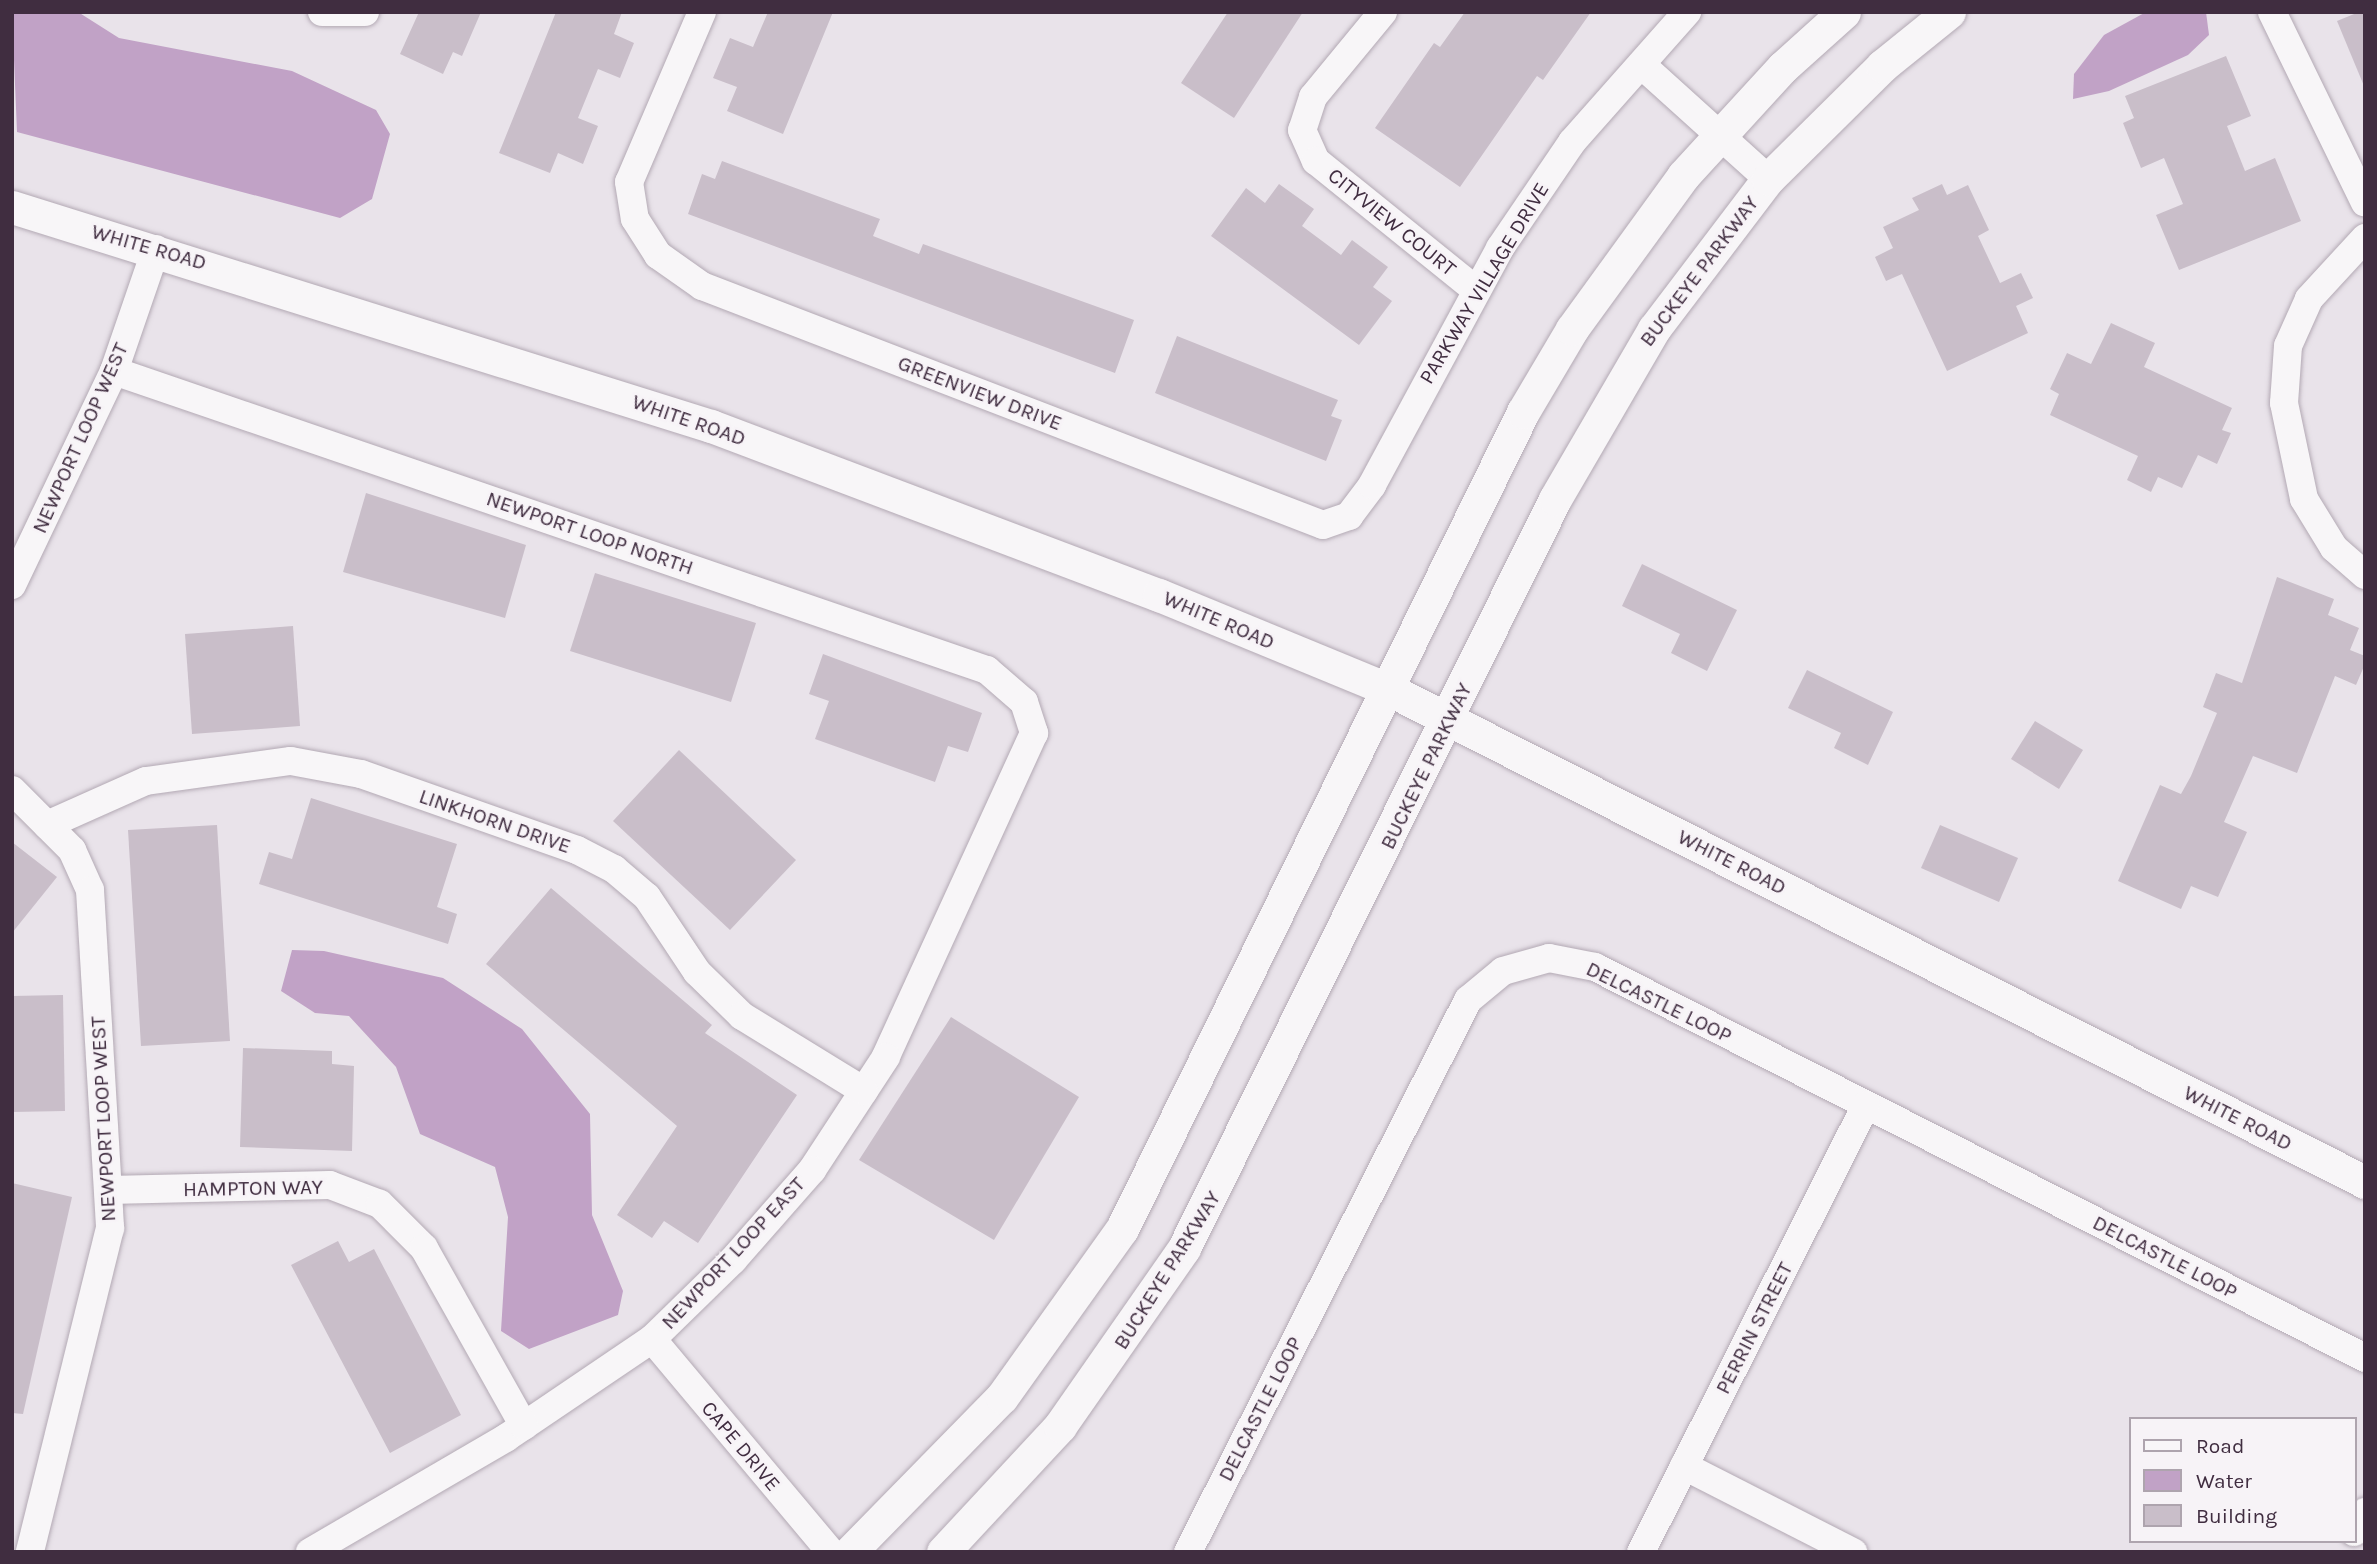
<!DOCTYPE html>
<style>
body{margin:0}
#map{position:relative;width:2377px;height:1564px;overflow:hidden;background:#e9e3ea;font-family:Karla,sans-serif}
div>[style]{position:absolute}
.water>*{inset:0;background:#c1a2c6}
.building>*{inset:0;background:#c9bec9}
.roads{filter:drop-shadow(0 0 2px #b3a9b4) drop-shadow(0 0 2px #b3a9b4)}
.minor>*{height:28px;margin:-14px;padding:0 14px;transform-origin:14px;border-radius:14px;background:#f8f6f8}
.tertiary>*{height:33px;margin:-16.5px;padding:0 16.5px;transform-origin:16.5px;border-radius:16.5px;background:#f8f6f8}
span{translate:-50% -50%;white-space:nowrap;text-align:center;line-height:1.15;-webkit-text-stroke:5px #f7f3f7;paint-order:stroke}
.street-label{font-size:21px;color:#402d40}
.frame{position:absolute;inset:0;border:14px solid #402d40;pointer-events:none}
.legend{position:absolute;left:2129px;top:1417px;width:228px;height:126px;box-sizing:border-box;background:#f7f3f7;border:2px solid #aea4ae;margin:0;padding:9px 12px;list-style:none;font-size:21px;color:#402d40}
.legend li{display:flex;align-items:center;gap:14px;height:35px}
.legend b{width:35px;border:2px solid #aea4ae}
</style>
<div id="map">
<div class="water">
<div style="clip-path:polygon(12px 12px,78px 12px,119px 38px,292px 71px,376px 110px,390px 134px,372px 199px,340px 218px,17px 132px)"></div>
<div style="clip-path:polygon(2146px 12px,2206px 12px,2209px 35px,2188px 55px,2109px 91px,2073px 99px,2074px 74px,2104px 35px)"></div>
<div style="clip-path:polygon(292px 950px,324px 951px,443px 978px,522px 1029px,590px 1114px,592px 1215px,623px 1291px,618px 1315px,529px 1349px,501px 1331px,508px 1217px,495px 1167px,420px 1134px,396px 1067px,349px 1016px,315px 1013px,281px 991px)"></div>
</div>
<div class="building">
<div style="clip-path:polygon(419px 12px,481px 12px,462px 56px,453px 52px,443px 74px,400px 54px)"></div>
<div style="clip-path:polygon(556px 12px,622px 12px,614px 34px,634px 43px,620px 78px,598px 69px,578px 118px,598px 126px,583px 164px,558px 153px,550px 173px,499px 153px)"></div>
<div style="clip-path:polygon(768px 12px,833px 12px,783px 134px,727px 111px,737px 87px,713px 78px,730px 38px,753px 47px)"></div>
<div style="clip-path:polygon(1228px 12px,1303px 12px,1234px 118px,1181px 83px)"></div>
<div style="clip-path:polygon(1465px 12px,1591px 12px,1543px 80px,1537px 76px,1460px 187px,1375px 128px,1434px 43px,1440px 47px)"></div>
<div style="clip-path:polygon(2359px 12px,2365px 12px,2364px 86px,2337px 21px)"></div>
<div style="clip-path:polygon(2226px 56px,2251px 116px,2227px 126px,2245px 171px,2275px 158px,2301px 221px,2179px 270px,2156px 215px,2183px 204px,2164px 158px,2141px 168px,2123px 123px,2134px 118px,2125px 96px)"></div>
<div style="clip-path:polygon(722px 161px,880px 219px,873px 236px,919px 254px,923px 244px,1134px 320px,1115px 373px,688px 214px,702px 174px,715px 179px)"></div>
<div style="clip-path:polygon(1279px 184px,1314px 209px,1302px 226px,1341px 255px,1352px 240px,1388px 267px,1373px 287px,1392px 301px,1359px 345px,1211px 236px,1246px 188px,1265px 203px)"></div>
<div style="clip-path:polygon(1942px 184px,1947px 195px,1968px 185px,1989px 230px,1978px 236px,2000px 283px,2021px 273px,2033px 298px,2016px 306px,2028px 333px,1947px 371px,1902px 274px,1886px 281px,1875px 257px,1893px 248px,1883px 227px,1919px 210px,1912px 198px)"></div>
<div style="clip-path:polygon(2111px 323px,2155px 343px,2144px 367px,2232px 408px,2222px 430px,2231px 433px,2217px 464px,2198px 455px,2182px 488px,2158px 477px,2151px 492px,2127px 480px,2138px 456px,2050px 415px,2059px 394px,2050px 389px,2067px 353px,2091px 364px)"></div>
<div style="clip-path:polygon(1177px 336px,1338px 400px,1331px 416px,1342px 420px,1326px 461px,1155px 393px)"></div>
<div style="clip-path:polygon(366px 493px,526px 545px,505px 618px,343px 572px)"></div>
<div style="clip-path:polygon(1642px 564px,1737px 610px,1707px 671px,1671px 653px,1680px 634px,1622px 606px)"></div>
<div style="clip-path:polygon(595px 573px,756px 623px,731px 702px,570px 651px)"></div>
<div style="clip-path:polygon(2277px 577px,2334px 599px,2328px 615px,2359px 628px,2350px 650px,2365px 656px,2365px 664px,2356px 685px,2335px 676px,2297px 773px,2253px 756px,2224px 822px,2247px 832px,2218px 897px,2191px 886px,2181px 909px,2118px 881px,2160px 785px,2181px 794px,2191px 776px,2217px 713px,2203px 707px,2216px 673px,2242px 683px)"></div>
<div style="clip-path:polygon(293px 626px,300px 726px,192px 734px,185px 634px)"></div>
<div style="clip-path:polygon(823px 654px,982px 713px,968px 752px,948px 746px,935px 782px,815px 739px,829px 701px,809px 694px)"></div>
<div style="clip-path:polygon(1807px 670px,1893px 712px,1868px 765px,1834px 748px,1841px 733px,1788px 708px)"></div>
<div style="clip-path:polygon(2035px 721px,2083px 750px,2059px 789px,2011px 759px)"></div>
<div style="clip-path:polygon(679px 750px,796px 860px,730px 930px,613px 821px)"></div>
<div style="clip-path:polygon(311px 798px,457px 844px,437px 907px,457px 914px,448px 944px,259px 884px,269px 852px,292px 859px)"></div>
<div style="clip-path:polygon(217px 825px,230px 1041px,141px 1046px,128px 830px)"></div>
<div style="clip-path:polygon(1940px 825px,2018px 858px,1999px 902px,1921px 868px)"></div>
<div style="clip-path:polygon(12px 842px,57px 877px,12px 933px)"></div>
<div style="clip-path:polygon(551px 888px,712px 1025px,705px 1033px,797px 1095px,698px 1243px,664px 1221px,652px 1238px,617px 1215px,677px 1126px,486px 964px)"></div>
<div style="clip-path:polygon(63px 995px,65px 1111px,12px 1112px,12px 996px)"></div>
<div style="clip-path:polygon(951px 1017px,1079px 1097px,994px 1240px,859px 1160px)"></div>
<div style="clip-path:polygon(243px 1048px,332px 1051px,332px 1064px,354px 1066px,352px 1151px,240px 1147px)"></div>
<div style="clip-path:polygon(12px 1183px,72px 1197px,23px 1414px,12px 1413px)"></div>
<div style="clip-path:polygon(338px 1241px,349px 1262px,374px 1249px,461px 1415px,390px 1453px,291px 1265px)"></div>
</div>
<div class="roads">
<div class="minor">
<div style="left:322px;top:12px;width:43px"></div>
<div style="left:702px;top:12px;width:185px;rotate:113.2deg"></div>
<div style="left:629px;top:182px;width:37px;rotate:81deg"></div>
<div style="left:635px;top:219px;width:43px;rotate:57.4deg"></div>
<div style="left:658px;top:255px;width:54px;rotate:35.2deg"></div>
<div style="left:702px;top:286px;width:665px;rotate:21.05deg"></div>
<div style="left:1323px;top:525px;width:28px;rotate:-19deg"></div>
<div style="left:1349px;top:516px;width:39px;rotate:-53deg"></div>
<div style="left:1372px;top:485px;width:269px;rotate:-61.6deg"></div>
<div style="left:1500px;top:248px;width:128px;rotate:-55.8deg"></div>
<div style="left:1572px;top:142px;width:174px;rotate:-48.5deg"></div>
<div style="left:1383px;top:12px;width:110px;rotate:129.5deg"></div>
<div style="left:1313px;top:97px;width:35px;rotate:108deg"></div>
<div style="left:1302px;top:130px;width:34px;rotate:66deg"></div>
<div style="left:1316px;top:161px;width:206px;rotate:38.9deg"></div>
<div style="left:2272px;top:12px;width:212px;rotate:64deg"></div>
<div style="left:1644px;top:67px;width:167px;rotate:42.1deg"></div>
<div style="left:2365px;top:238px;width:83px;rotate:132.6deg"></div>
<div style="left:2309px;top:299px;width:51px;rotate:114.1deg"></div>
<div style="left:2288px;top:346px;width:57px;rotate:94deg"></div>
<div style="left:2284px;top:403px;width:98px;rotate:78.2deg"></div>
<div style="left:2304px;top:499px;width:57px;rotate:58.5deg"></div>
<div style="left:2334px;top:548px;width:41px;rotate:41.1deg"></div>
<div style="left:114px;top:371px;width:923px;rotate:18.91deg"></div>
<div style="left:987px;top:670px;width:49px;rotate:40.9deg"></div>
<div style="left:1024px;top:702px;width:33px;rotate:72deg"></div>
<div style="left:1034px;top:733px;width:356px;rotate:114.6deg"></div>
<div style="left:886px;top:1057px;width:135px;rotate:123.2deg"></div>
<div style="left:812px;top:1170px;width:120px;rotate:131.3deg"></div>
<div style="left:733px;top:1260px;width:113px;rotate:135.7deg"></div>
<div style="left:652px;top:1339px;width:176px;rotate:145.9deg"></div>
<div style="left:506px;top:1438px;width:227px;rotate:149.8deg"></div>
<div style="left:12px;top:585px;width:237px;rotate:-64.5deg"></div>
<div style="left:114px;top:371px;width:129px;rotate:-71deg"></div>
<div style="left:12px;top:790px;width:85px;rotate:45deg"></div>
<div style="left:72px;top:850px;width:44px;rotate:65.8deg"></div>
<div style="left:90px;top:890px;width:339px;rotate:86.6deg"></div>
<div style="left:110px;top:1228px;width:334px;rotate:103.9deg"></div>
<div style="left:47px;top:825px;width:108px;rotate:-24deg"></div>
<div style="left:146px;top:781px;width:146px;rotate:-7.9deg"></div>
<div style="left:291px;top:761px;width:71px;rotate:10.5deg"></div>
<div style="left:361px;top:774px;width:229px;rotate:19.4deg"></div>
<div style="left:577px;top:850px;width:42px;rotate:27.2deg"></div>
<div style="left:614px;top:869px;width:43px;rotate:40.3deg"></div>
<div style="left:647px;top:897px;width:90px;rotate:56.3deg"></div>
<div style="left:697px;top:972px;width:63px;rotate:44.4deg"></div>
<div style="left:742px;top:1016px;width:143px;rotate:31.6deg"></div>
<div style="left:108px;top:1190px;width:222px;rotate:-1.3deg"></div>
<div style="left:330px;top:1185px;width:53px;rotate:20.8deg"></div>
<div style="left:380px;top:1204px;width:62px;rotate:45deg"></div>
<div style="left:424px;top:1248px;width:204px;rotate:60.7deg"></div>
<div style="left:652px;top:1339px;width:278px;rotate:50deg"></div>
<div style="left:1684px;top:1466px;width:190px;rotate:27deg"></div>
<div style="left:2354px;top:1532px;width:23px;rotate:-61deg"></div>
<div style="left:1188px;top:1552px;width:619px;rotate:-63.1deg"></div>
<div style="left:1468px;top:1000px;width:45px;rotate:-39.6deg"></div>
<div style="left:1503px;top:971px;width:48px;rotate:-15.8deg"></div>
<div style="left:1549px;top:958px;width:47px;rotate:11.1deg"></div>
<div style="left:1595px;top:967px;width:864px;rotate:26.92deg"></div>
<div style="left:1641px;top:1552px;width:500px;rotate:-63.28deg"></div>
</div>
<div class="tertiary">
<div style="left:12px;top:207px;width:733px;rotate:17.4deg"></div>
<div style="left:711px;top:426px;width:479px;rotate:20.7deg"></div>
<div style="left:1159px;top:595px;width:252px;rotate:22.4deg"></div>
<div style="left:1392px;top:691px;width:1090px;rotate:26.78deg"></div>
<div style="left:850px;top:1552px;width:217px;rotate:-45.6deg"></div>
<div style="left:1002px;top:1397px;width:206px;rotate:-54.5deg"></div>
<div style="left:1122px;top:1229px;width:910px;rotate:-63.86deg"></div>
<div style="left:1523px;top:412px;width:96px;rotate:-59.4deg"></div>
<div style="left:1572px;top:329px;width:189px;rotate:-54deg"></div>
<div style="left:1683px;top:176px;width:148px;rotate:-47.5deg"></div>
<div style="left:1783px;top:67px;width:82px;rotate:-42deg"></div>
<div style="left:943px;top:1552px;width:172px;rotate:-47.1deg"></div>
<div style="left:1060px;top:1426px;width:217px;rotate:-55.1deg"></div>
<div style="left:1184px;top:1248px;width:836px;rotate:-63.65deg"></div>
<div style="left:1555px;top:499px;width:197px;rotate:-59.8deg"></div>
<div style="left:1654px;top:329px;width:188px;rotate:-52.8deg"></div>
<div style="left:1768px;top:179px;width:161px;rotate:-44.7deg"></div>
<div style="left:1882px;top:66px;width:86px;rotate:-38.9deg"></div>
</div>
</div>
<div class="street-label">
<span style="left:1392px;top:222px;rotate:39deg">CITYVIEW COURT</span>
<span style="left:149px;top:247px;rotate:16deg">WHITE ROAD</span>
<span style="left:1699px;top:271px;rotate:-53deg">BUCKEYE PARKWAY</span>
<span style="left:1484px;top:283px;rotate:-59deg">PARKWAY VILLAGE DRIVE</span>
<span style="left:980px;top:393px;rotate:21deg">GREENVIEW DRIVE</span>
<span style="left:689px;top:420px;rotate:19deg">WHITE ROAD</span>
<span style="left:80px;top:438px;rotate:-66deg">NEWPORT LOOP WEST</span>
<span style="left:590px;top:533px;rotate:19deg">NEWPORT LOOP NORTH</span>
<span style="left:1219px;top:620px;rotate:23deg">WHITE ROAD</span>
<span style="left:1426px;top:766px;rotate:-64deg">BUCKEYE PARKWAY</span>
<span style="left:495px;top:821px;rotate:19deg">LINKHORN DRIVE</span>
<span style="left:1732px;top:862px;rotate:27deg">WHITE ROAD</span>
<span style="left:1659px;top:1002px;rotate:26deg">DELCASTLE LOOP</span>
<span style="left:2238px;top:1118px;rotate:27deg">WHITE ROAD</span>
<span style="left:103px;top:1119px;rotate:-93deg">NEWPORT LOOP WEST</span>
<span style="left:253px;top:1188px;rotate:-1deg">HAMPTON WAY</span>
<span style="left:733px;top:1253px;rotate:-47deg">NEWPORT LOOP EAST</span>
<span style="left:2165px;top:1257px;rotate:27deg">DELCASTLE LOOP</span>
<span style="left:1167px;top:1270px;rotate:-58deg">BUCKEYE PARKWAY</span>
<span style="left:1754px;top:1328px;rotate:-63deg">PERRIN STREET</span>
<span style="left:1260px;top:1409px;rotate:-63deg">DELCASTLE LOOP</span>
<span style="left:741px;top:1446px;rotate:50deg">CAPE DRIVE</span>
</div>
<div class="frame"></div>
<ul class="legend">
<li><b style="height:9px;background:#f8f6f8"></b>Road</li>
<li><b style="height:19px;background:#c1a2c6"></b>Water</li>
<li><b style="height:19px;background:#c9bec9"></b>Building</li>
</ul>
</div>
